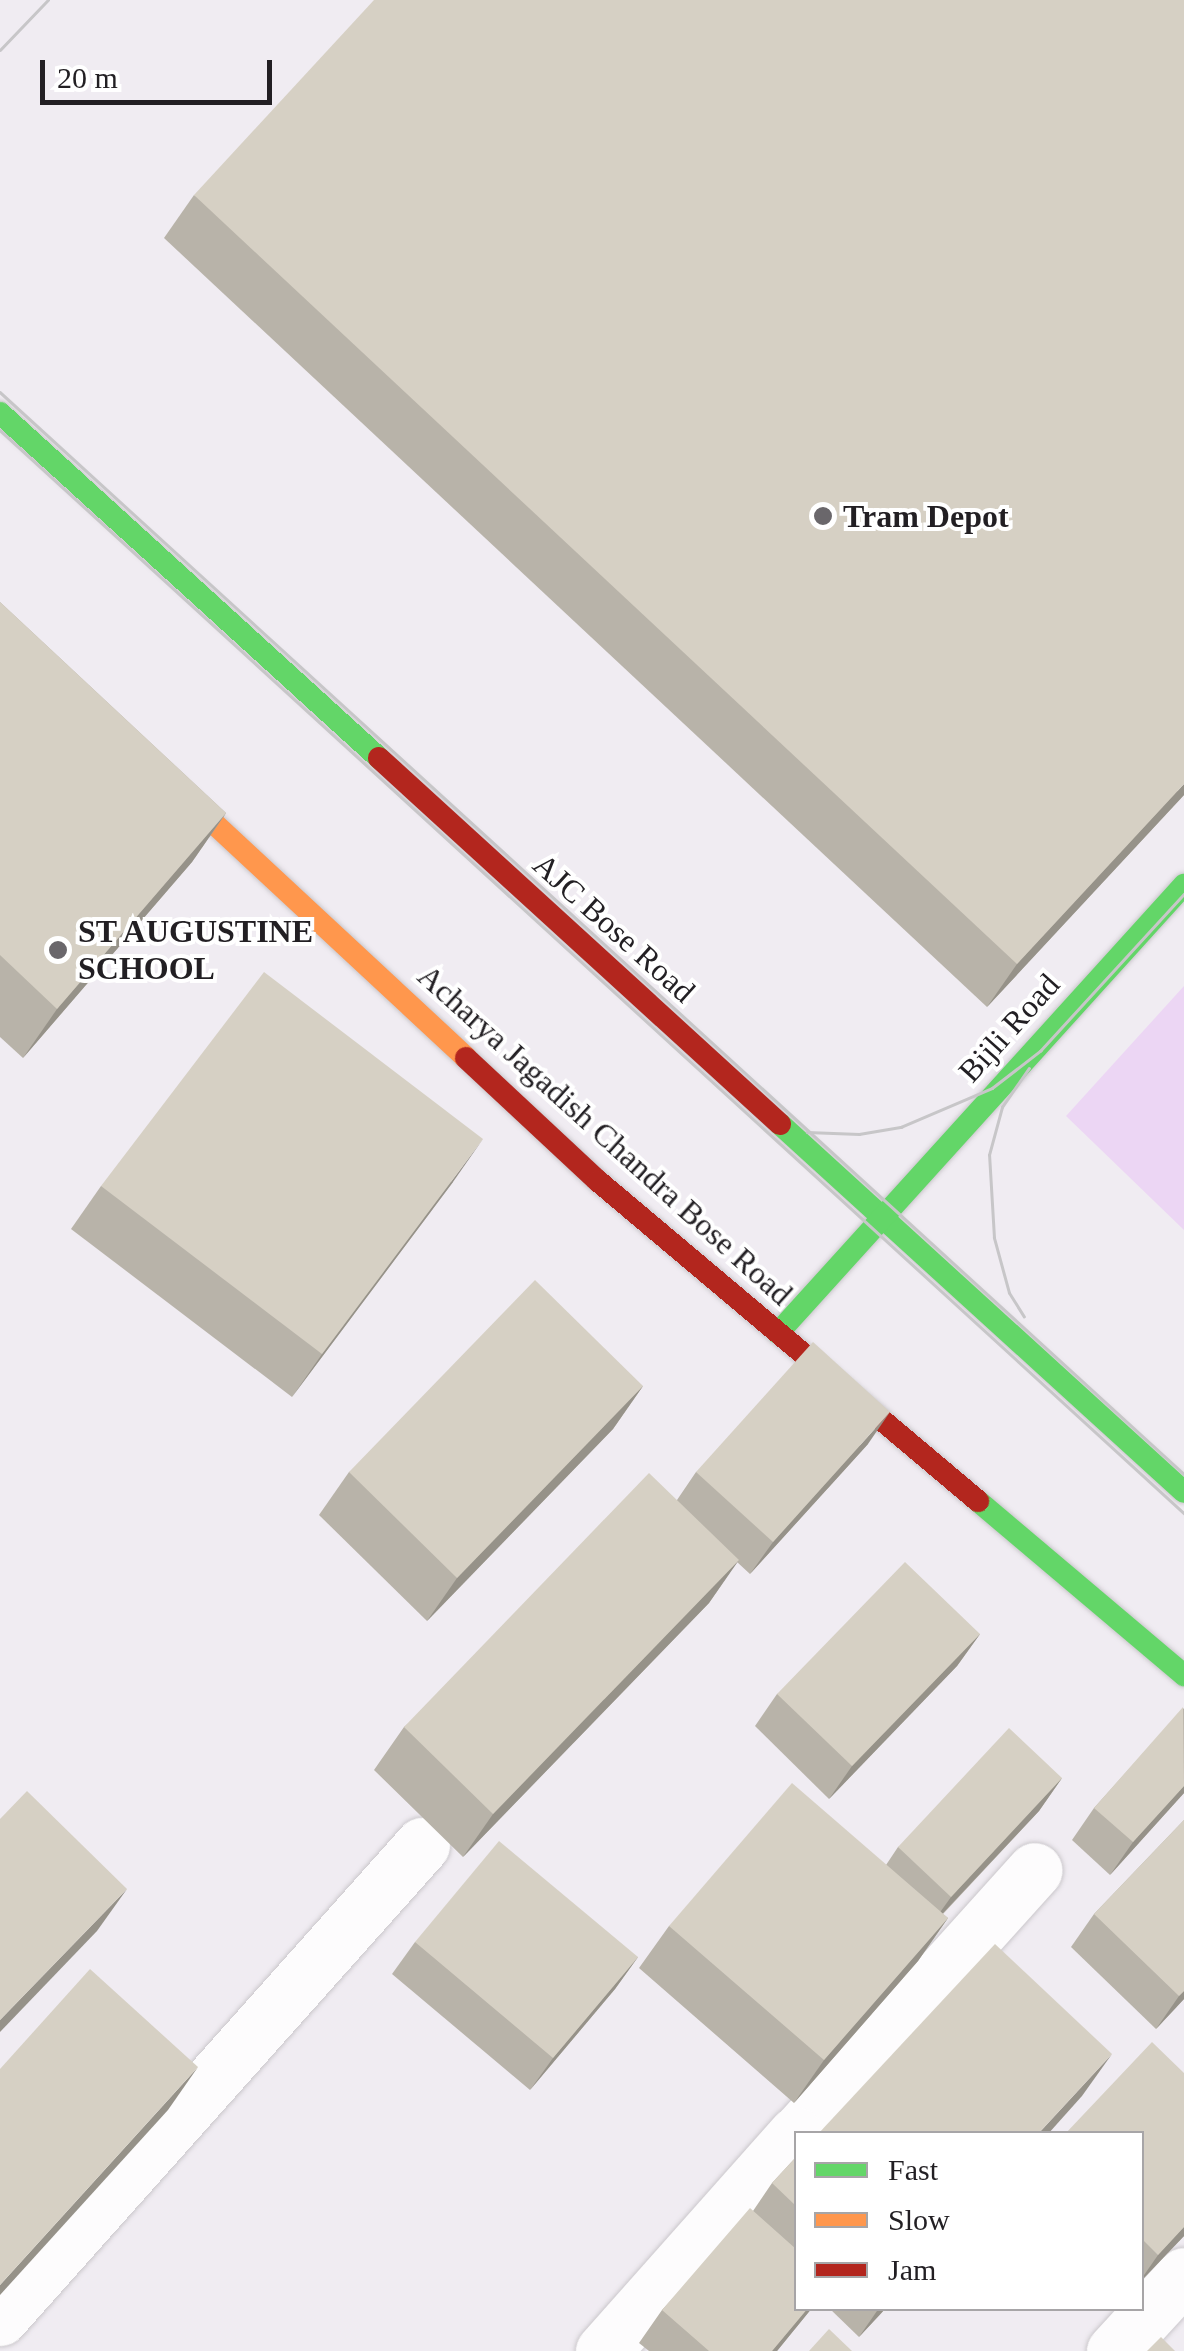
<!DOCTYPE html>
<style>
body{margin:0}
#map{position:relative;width:1184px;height:2351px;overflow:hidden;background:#f0ecf2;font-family:"Times New Roman",serif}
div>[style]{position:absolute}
.green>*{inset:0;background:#ecd6f4}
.roads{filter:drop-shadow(0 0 2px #cac7cb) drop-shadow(0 0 2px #cac7cb)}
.street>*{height:55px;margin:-27.5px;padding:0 27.5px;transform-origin:27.5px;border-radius:27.5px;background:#fdfcfd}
.fast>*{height:22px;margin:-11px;padding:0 11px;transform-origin:11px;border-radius:11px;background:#63d668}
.slow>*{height:22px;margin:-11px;padding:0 11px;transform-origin:11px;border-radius:11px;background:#ff974d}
.jam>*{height:22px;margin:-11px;padding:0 11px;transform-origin:11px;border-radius:11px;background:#b3261e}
.tram>*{height:2.5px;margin:-1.25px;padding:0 1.25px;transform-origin:1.25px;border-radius:1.25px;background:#c7c6c8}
.wall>*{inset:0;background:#b8b3a9}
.shaded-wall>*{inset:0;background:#969289}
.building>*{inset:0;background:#d6d0c4}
.dots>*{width:28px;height:28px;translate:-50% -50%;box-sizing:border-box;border:5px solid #fff;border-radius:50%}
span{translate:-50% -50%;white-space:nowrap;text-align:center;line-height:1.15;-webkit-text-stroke:8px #fff;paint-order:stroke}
.poi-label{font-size:32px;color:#221f23;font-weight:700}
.left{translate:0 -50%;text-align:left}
.street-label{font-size:32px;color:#221f23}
.legend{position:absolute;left:794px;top:2131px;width:350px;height:180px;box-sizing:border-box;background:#fff;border:2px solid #a7a5a7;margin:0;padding:12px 18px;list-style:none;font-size:30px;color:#221f23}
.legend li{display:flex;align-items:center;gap:20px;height:50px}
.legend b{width:50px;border:2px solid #a7a5a7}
.scale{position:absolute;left:40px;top:60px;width:232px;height:45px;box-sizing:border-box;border:5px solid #221f23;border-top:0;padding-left:12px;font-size:30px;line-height:35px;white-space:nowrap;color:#221f23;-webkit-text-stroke:8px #fff;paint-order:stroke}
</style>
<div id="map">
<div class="green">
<div style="clip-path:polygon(1184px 986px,1184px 1230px,1066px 1116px)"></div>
</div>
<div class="roads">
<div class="street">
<div style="left:797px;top:2134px;width:355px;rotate:-48deg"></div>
<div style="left:0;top:2318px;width:634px;rotate:-48.26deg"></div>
<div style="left:603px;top:2351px;width:290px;rotate:-48.4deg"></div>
<div style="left:1114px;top:2351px;width:103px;rotate:-47.4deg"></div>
</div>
<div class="fast">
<div style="left:0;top:413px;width:513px;rotate:42.31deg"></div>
<div style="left:780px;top:1124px;width:546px;rotate:42.33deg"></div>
<div style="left:778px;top:1333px;width:605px;rotate:-47.82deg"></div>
<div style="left:978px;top:1501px;width:270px;rotate:40.2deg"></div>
</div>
<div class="slow">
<div style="left:163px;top:776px;width:414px;rotate:42.9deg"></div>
</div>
<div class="jam">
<div style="left:379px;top:758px;width:543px;rotate:42.39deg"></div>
<div style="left:466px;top:1058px;width:180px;rotate:43deg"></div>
<div style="left:598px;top:1181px;width:497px;rotate:40.1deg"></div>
</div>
</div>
<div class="tram">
<div style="left:0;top:50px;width:69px;rotate:-46.2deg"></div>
<div style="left:0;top:392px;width:1604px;rotate:42.42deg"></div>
<div style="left:0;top:430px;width:1605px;rotate:42.45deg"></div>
<div style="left:807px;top:1132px;width:52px;rotate:2.2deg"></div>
<div style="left:859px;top:1134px;width:43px;rotate:-9.5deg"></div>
<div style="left:901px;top:1127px;width:99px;rotate:-23.2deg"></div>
<div style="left:992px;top:1088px;width:61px;rotate:-37.6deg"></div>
<div style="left:1040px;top:1051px;width:213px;rotate:-47.5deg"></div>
<div style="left:1024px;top:1317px;width:28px;rotate:-122deg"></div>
<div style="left:1009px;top:1293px;width:57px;rotate:-105.3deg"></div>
<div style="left:994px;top:1238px;width:83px;rotate:-93.4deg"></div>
<div style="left:989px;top:1155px;width:50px;rotate:-74.8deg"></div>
<div style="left:1002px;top:1107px;width:47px;rotate:-55.3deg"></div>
</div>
<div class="wall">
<div style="clip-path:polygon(194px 195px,1184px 795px,987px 1007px,164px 238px)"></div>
<div style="clip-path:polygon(0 602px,226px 813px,192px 862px,23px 1058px,0 1037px)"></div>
<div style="clip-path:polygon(453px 1182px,292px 1397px,71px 1229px,101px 1186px)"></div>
<div style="clip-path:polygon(643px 1386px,613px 1429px,427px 1621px,319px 1515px,349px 1472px)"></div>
<div style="clip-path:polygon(868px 1444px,750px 1574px,737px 1562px,709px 1603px,463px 1857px,374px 1770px,404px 1727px,677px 1500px,696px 1472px)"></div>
<div style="clip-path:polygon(980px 1634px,957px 1666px,829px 1799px,755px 1726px,777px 1694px)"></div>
<div style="clip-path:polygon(1184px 1708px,1184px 1793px,1110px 1875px,1072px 1840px,1094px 1808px)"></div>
<div style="clip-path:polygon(1062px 1778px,1039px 1811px,943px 1914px,948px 1918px,918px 1961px,794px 2103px,639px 1968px,669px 1926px,886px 1865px,898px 1847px)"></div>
<div style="clip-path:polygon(1184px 1820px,1184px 1999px,1156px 2029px,1071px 1947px,1094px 1914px)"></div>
<div style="clip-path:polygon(415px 1942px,638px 1957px,615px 1989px,530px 2090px,392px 1974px)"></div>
<div style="clip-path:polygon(1184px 2073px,1184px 2236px,1142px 2280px,1142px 2134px)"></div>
<div style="clip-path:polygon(796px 2157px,796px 2308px,812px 2308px,777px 2351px,649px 2351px,639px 2343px,662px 2310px,753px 2211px,772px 2183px)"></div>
<div style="clip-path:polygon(829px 2308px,886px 2308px,859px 2337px)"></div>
</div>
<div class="shaded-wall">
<div style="clip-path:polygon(1184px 784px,1184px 795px,987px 1007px,1017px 964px)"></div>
<div style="clip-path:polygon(226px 813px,192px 862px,23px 1058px,57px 1009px)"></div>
<div style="clip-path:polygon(483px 1139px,453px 1182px,292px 1397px,322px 1354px)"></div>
<div style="clip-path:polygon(643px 1386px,613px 1429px,427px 1621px,457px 1578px)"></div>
<div style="clip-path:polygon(890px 1412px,868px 1444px,750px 1574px,773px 1542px)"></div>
<div style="clip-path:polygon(739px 1560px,709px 1603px,463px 1857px,493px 1814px)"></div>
<div style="clip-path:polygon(980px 1634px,957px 1666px,829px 1799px,852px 1766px)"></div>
<div style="clip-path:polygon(1062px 1778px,1039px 1811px,928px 1929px,951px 1897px)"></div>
<div style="clip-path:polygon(1184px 1786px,1184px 1793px,1110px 1875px,1133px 1842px)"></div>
<div style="clip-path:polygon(127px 1889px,97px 1931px,0 2032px,0 2020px)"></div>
<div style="clip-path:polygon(948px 1918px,918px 1961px,794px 2103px,824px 2060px)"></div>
<div style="clip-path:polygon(638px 1957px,615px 1989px,530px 2090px,553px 2058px)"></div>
<div style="clip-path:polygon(1184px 1991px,1184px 1999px,1156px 2029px,1179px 1996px)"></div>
<div style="clip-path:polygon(1112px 2054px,1082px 2096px,1048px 2134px,1038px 2134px)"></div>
<div style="clip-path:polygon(198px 2067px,168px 2110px,0 2295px,0 2285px)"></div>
<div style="clip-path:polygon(1184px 2227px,1184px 2236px,1142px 2280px,1142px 2278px,1158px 2255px)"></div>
<div style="clip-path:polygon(808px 2308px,812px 2308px,777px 2351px,772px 2351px)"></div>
<div style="clip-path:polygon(879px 2308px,886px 2308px,859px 2337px)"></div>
</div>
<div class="building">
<div style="clip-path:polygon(374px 0,1184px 0,1184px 784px,1017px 964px,194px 195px)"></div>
<div style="clip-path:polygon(0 602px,226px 813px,57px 1009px,0 955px)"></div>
<div style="clip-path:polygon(264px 972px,483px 1139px,322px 1354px,101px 1186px)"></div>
<div style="clip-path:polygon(535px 1280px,643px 1386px,457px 1578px,349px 1472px)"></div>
<div style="clip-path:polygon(813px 1342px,890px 1412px,773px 1542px,696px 1472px)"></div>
<div style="clip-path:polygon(649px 1473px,739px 1560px,493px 1814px,404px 1727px)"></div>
<div style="clip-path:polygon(905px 1562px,980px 1634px,852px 1766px,777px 1694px)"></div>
<div style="clip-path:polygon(1183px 1707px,1184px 1786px,1133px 1842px,1094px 1808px)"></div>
<div style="clip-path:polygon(1009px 1728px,1062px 1778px,951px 1897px,898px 1847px)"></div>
<div style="clip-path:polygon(792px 1783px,948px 1918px,824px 2060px,669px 1926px)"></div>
<div style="clip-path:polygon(27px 1791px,127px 1889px,0 2020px,0 1819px)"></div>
<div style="clip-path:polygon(1184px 1820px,1184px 1991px,1179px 1996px,1094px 1914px)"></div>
<div style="clip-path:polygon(499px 1841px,638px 1957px,553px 2058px,415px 1942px)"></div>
<div style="clip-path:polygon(995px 1944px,1112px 2054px,1038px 2134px,818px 2134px)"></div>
<div style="clip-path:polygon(90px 1969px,198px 2067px,0 2285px,0 2069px)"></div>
<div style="clip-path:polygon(1152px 2042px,1184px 2073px,1184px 2227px,1158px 2255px,1142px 2239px,1142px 2134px,1065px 2134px)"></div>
<div style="clip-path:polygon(796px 2157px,796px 2206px,772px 2183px)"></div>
<div style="clip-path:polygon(750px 2208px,796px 2249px,796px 2308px,808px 2308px,772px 2351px,709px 2351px,662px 2310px)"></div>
<div style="clip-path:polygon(829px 2329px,852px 2351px,809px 2351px)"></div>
<div style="clip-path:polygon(1161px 2337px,1175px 2351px,1147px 2351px)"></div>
</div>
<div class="dots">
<div style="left:823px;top:516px;background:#6a676b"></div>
<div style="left:58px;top:950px;background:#6a676b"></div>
</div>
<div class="poi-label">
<span class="left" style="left:843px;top:516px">Tram Depot</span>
<span class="left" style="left:78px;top:950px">ST AUGUSTINE<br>SCHOOL</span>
</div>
<div class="street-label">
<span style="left:614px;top:928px;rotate:42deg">AJC Bose Road</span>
<span style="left:1009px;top:1028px;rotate:-48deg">Bijli Road</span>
<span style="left:605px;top:1135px;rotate:42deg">Acharya Jagadish Chandra Bose Road</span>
</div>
<ul class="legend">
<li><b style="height:12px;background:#63d668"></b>Fast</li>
<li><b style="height:12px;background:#ff974d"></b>Slow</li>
<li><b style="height:12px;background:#b3261e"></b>Jam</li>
</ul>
<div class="scale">20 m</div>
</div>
